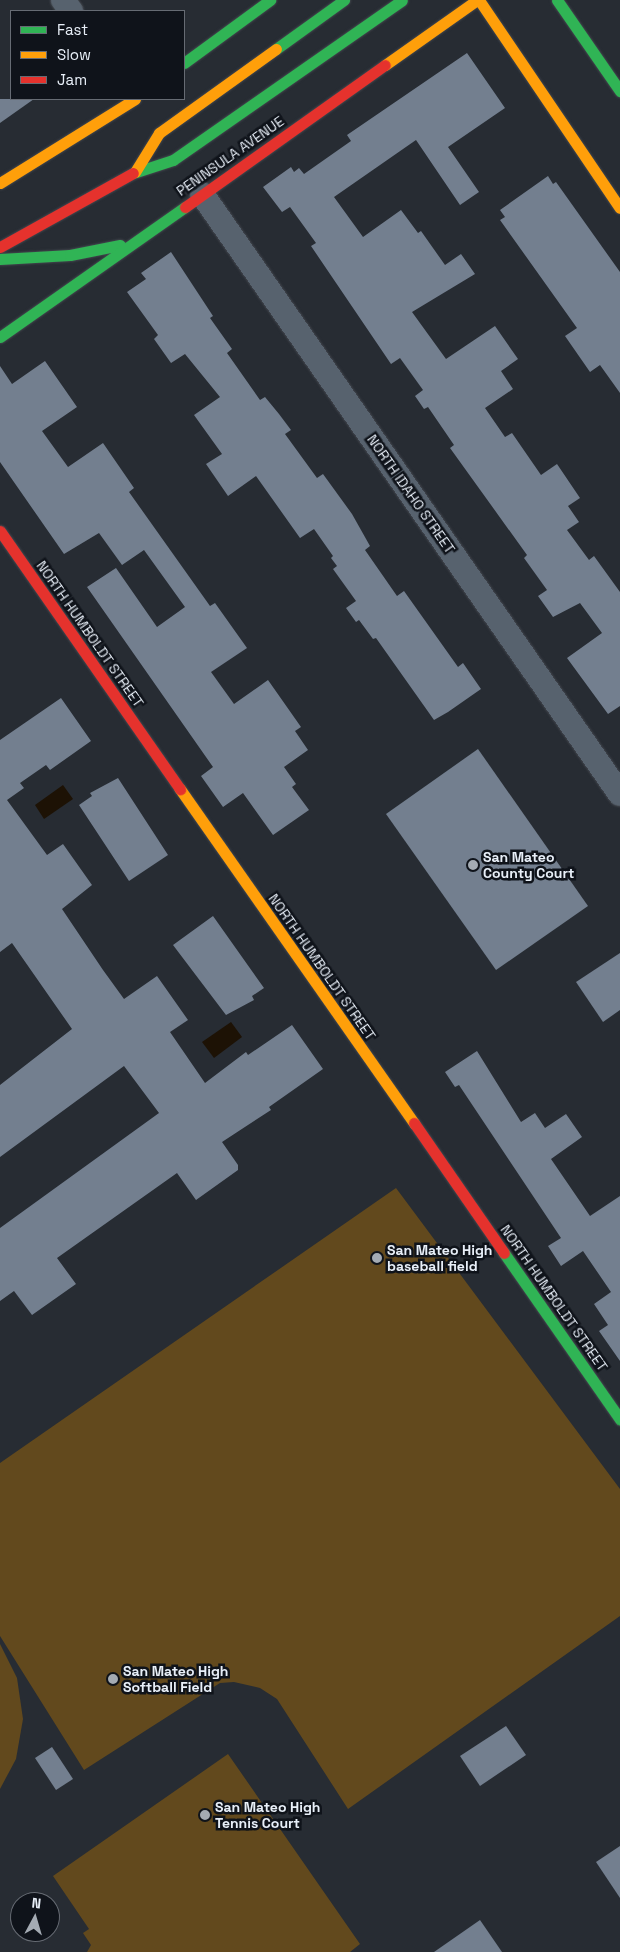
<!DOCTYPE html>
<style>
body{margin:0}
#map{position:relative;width:620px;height:1952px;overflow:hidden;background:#272c33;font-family:"Space Grotesk",sans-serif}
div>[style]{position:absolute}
.green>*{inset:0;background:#62491d}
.water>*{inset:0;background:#1d1205}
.building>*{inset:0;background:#737f8f}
.roads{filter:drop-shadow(0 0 1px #43474e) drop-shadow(0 0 1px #43474e)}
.street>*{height:24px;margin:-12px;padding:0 12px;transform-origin:12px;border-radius:12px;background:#57626e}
.fast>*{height:11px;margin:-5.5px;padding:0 5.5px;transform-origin:5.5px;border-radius:5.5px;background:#30b455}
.slow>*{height:11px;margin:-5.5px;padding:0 5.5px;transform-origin:5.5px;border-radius:5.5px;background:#ff9f0a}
.jam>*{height:11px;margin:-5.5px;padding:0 5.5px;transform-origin:5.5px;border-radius:5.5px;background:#e5322d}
.dots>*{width:14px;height:14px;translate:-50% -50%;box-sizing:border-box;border:2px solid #0f131a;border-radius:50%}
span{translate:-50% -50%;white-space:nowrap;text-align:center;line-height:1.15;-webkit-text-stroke:5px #0f131a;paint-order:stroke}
.street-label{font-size:14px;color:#e8eff8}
.poi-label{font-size:14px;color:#e8eff8;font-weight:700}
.left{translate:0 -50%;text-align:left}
.legend{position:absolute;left:10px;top:10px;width:175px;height:90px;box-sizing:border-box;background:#0f131a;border:1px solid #666b73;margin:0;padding:6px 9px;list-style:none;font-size:15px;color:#e8eff8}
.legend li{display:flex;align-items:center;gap:10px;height:25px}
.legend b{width:25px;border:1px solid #666b73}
.north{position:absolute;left:10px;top:1892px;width:50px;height:50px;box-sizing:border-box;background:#0f131a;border:1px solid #666b73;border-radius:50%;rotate:6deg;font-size:14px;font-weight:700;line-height:20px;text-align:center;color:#e8eff8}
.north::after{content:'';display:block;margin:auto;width:18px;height:22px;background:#a4abb3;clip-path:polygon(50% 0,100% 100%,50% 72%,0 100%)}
</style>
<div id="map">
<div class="green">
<div style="clip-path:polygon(396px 1188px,620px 1489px,620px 1616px,348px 1809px,277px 1699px,260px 1688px,234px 1682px,220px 1683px,84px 1770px,0 1636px,0 1463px)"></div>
<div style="clip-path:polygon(0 1644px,17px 1678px,23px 1719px,16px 1759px,0 1789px)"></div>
<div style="clip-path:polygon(228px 1754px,360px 1944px,350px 1952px,87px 1952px,91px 1945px,83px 1933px,89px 1929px,53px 1876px)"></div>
</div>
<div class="water">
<div style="clip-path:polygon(63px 785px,73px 799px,44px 819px,35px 805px)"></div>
<div style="clip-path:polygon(231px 1022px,242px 1037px,214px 1058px,202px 1042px)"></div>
</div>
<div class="building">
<div style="clip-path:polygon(467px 53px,505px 108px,448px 147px,479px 192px,460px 205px,416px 140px,334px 197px,363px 237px,401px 210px,418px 233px,421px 231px,445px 265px,461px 254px,475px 274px,412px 312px,446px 359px,495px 326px,518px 359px,501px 371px,513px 389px,485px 408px,505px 437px,512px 433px,541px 475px,557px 464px,580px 498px,568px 506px,579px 522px,567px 530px,589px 560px,594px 556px,620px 592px,620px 706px,608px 714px,567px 658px,602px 633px,580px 603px,553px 617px,538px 596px,547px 590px,524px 558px,527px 555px,450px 448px,454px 445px,428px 407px,424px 409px,415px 396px,423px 390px,400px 358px,391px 364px,311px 246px,316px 243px,290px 207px,282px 212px,263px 187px,291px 167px,294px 172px,299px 168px,304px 174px,351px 141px,347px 135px)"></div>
<div style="clip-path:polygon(0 99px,34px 99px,0 123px)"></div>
<div style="clip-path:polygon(548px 176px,553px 184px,556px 182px,620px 272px,620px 393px,600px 365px,590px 372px,565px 336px,577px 328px,500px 220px,505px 217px,500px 210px)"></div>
<div style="clip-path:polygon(171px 252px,213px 316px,210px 318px,232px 349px,227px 353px,260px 400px,265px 397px,279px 414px,291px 430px,285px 434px,317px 478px,323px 474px,352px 514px,370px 546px,365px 550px,397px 596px,404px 591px,458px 667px,463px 663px,481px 689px,448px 712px,434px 720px,376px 638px,373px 639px,359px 620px,356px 622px,346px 608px,356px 601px,333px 569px,337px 566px,331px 558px,333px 556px,314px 529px,300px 538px,256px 476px,228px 496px,206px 464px,222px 454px,194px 415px,220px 397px,185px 354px,171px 363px,154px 339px,158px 335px,127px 292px,146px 279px,141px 273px)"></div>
<div style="clip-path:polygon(45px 361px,77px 407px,42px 431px,68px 467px,103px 443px,134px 488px,129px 492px,210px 606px,215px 603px,247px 648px,211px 672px,234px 704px,268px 680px,301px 727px,295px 731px,308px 750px,284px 767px,296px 784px,292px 787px,309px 810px,273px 835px,243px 793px,223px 807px,201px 776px,213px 767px,87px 587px,116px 568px,157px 627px,185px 607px,144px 550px,122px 565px,99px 533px,64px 554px,0 462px,0 366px,12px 384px)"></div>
<div style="clip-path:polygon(61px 698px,91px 741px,50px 770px,46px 765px,20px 783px,24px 788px,7px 800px,47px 855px,63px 844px,92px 885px,62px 909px,103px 970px,124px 999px,157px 976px,188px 1020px,170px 1032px,205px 1083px,246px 1052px,248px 1055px,292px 1025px,323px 1069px,269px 1107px,271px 1110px,222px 1142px,238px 1165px,238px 1170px,196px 1200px,177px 1173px,57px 1258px,76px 1284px,32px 1315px,14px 1291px,0 1301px,0 1228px,159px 1113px,124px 1066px,0 1157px,0 1085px,72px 1029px,12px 943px,0 952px,0 740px)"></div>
<div style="clip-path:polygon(478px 749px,588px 906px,496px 970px,386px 814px)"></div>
<div style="clip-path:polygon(118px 778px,168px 855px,129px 881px,79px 805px,92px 796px,90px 793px)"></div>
<div style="clip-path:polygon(213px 916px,264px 988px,252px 996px,254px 1000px,226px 1015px,173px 945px)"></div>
<div style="clip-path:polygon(620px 953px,620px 1010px,603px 1022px,576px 982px)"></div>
<div style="clip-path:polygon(477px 1051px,521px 1122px,535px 1113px,545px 1128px,566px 1114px,582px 1137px,551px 1159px,590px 1216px,620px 1196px,620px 1361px,599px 1331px,608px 1325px,594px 1304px,611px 1292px,583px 1251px,561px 1266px,548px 1246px,561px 1238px,459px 1085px,455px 1087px,445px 1072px)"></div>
<div style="clip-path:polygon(506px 1726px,526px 1755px,480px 1786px,460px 1756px)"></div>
<div style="clip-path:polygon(52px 1747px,73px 1779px,56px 1790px,35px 1758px)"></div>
<div style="clip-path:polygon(620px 1846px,620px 1898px,596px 1862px)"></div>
<div style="clip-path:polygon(480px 1920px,502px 1952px,434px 1952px)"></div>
</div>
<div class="roads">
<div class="street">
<div style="left:63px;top:0;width:14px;rotate:54deg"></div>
<div style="left:202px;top:194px;width:731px;rotate:55.14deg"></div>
</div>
<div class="fast">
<div style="left:557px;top:0;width:111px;rotate:55.3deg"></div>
<div style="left:276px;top:49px;width:84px;rotate:-35.8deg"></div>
<div style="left:184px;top:63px;width:107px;rotate:-36.2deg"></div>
<div style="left:133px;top:173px;width:42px;rotate:-18deg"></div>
<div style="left:173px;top:160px;width:279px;rotate:-34.9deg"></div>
<div style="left:0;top:259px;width:70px;rotate:-3.3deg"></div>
<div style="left:70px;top:255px;width:51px;rotate:-11.3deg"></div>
<div style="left:0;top:337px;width:226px;rotate:-35.1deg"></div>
<div style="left:504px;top:1253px;width:203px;rotate:55.1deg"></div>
</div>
<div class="slow">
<div style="left:479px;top:0;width:251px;rotate:55.9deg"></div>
<div style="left:385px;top:65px;width:113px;rotate:-35.2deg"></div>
<div style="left:135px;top:172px;width:46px;rotate:-58.4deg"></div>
<div style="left:159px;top:133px;width:144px;rotate:-35.7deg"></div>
<div style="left:0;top:183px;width:159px;rotate:-31.9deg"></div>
<div style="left:180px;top:789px;width:408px;rotate:55deg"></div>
</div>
<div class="jam">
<div style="left:185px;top:207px;width:245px;rotate:-35.4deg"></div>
<div style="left:0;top:247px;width:152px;rotate:-29.1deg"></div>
<div style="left:0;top:531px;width:315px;rotate:55.1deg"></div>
<div style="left:414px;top:1123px;width:158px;rotate:55.3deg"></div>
</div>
</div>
<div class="dots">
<div style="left:473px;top:865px;background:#a4abb3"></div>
<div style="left:377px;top:1258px;background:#a4abb3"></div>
<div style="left:113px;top:1679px;background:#a4abb3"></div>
<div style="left:205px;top:1815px;background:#a4abb3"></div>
</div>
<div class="street-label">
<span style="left:230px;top:156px;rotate:-35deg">PENINSULA AVENUE</span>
<span style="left:411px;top:494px;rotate:55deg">NORTH IDAHO STREET</span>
<span style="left:90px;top:634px;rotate:55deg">NORTH HUMBOLDT STREET</span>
<span style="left:322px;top:967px;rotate:55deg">NORTH HUMBOLDT STREET</span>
<span style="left:554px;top:1298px;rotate:55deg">NORTH HUMBOLDT STREET</span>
</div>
<div class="poi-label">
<span class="left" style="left:483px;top:865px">San Mateo<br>County Court</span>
<span class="left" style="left:387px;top:1258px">San Mateo High<br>baseball field</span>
<span class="left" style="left:123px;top:1679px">San Mateo High<br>Softball Field</span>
<span class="left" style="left:215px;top:1815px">San Mateo High<br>Tennis Court</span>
</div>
<ul class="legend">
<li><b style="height:6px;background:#30b455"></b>Fast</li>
<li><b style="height:6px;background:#ff9f0a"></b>Slow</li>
<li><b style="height:6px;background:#e5322d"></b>Jam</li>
</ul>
<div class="north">N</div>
</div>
